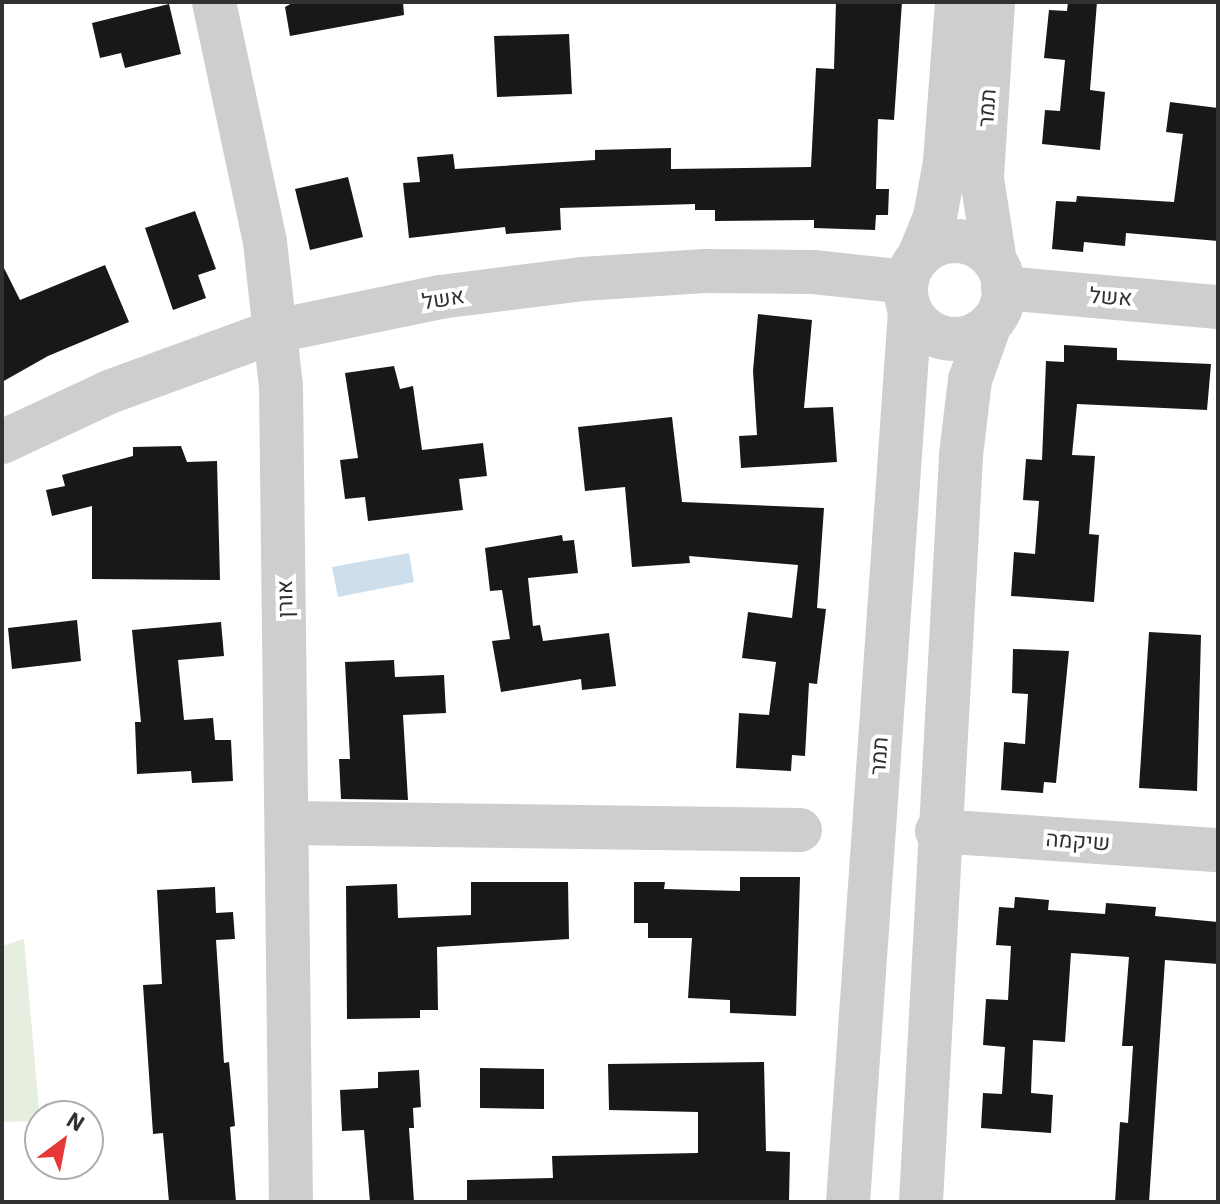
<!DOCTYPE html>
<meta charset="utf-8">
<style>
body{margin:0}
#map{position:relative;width:1220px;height:1204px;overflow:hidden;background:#fff;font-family:"IBM Plex Sans",Heebo,sans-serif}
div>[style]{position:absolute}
.green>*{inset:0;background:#e6eee0}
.water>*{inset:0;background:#cddeed}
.building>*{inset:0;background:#181818}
.minor>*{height:44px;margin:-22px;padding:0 22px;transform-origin:22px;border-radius:22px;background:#cecece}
.minor>.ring{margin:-22px;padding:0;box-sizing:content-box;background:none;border:44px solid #cecece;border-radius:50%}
span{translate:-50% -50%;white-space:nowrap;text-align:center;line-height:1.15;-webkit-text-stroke:8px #fff;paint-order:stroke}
.street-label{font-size:22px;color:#313131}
.frame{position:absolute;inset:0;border:4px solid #313131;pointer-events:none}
.north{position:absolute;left:24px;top:1100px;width:80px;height:80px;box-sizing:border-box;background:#fff;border:2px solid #adadad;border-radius:50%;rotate:32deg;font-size:22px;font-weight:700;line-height:32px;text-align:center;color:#313131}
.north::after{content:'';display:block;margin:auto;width:28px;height:36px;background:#e63836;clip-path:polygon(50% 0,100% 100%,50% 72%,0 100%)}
</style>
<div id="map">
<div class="green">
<div style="clip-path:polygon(24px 939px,40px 1121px,2px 1122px,2px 946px)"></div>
</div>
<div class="water">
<div style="clip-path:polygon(409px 553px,414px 582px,338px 597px,332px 567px)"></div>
</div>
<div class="building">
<div style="clip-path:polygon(294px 2px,403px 2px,404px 15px,290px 36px,285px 7px)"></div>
<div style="clip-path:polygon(836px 2px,902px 2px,894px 120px,878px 119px,876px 189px,889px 189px,888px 215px,876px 215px,875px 230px,814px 228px,814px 220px,715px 221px,715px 210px,695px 210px,695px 204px,560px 208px,561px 230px,506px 234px,505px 227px,409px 238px,403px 183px,420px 182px,417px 157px,453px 154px,455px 169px,595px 160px,595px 150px,671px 148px,671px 169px,811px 167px,816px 68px,834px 69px)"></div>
<div style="clip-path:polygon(1068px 2px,1097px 2px,1090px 90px,1105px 92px,1100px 150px,1042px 144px,1045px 110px,1060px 111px,1065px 60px,1044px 58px,1049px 10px,1067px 11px)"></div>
<div style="clip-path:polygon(169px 4px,181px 54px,125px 68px,121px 53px,100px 58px,92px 23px)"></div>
<div style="clip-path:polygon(569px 34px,572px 94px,497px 97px,494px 36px)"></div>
<div style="clip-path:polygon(1170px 102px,1218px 108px,1218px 241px,1126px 233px,1125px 246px,1084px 242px,1083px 252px,1052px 249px,1056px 201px,1076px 202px,1077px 196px,1174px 202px,1183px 134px,1166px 132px)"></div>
<div style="clip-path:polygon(348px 177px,363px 237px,310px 250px,295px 189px)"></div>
<div style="clip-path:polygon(195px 211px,216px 269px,198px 275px,206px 298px,173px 310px,145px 228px)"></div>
<div style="clip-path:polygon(2px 264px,20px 300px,105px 265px,129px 322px,48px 356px,2px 382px)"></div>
<div style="clip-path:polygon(758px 314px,812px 320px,804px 408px,833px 407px,837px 462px,741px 468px,739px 436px,757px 435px,753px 371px)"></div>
<div style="clip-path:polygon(1064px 345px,1117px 348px,1117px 360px,1211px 364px,1207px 410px,1077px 404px,1072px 455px,1095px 456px,1089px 534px,1099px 535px,1094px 602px,1011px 596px,1014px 552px,1035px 554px,1039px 501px,1023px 500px,1026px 459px,1042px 460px,1046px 361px,1064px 362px)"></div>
<div style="clip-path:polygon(394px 366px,400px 389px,413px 386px,422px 450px,483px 443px,487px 476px,459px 479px,463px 510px,368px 521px,365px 497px,345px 499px,340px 460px,358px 458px,345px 373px)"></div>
<div style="clip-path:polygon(672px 417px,682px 502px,824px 508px,817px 608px,826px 609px,817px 684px,809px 683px,805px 756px,792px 755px,791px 771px,736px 768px,739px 713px,769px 715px,776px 662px,742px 658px,748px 612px,792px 618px,798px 565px,689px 556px,690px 563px,632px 567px,625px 487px,585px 491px,578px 427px)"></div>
<div style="clip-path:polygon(181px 446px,187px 462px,217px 461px,220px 580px,92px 579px,92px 506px,52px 516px,46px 490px,65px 486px,62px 475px,133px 456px,133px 447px)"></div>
<div style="clip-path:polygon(562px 535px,563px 541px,574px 540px,578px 573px,528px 578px,533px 626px,540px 625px,543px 641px,609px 633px,616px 686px,582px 690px,581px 679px,501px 692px,492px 641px,510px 639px,502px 590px,490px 591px,485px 548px)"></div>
<div style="clip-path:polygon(77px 620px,81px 661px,12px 669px,8px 628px)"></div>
<div style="clip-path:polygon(221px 622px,224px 656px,178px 660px,184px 720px,213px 718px,215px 740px,231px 740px,233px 781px,192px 783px,191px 771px,137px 774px,135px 722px,141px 722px,132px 630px)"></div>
<div style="clip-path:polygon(1149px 632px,1201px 635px,1197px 791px,1139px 788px)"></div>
<div style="clip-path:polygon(1013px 649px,1069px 651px,1056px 783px,1044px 782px,1043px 793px,1001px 790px,1004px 742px,1025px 744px,1028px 694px,1012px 693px)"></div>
<div style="clip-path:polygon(394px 660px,395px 677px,444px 675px,446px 713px,403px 715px,408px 800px,341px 799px,339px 759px,350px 759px,345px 662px)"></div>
<div style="clip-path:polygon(740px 877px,800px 877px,796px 1016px,730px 1013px,730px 1000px,688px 998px,692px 938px,648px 938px,648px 923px,634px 923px,634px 882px,665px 882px,664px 889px,740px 891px)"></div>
<div style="clip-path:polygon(471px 882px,568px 882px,569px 939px,437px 947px,438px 1010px,420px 1010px,420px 1018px,347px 1019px,346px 886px,397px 884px,398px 918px,471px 915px)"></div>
<div style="clip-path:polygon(215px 887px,216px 913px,233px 912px,235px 939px,216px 940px,224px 1063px,229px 1062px,235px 1126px,230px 1127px,236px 1202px,169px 1202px,163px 1133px,153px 1134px,143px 985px,162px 984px,157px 890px)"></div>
<div style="clip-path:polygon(1015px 897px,1049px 900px,1048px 910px,1105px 914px,1106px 903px,1156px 907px,1155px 916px,1218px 922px,1218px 964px,1165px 960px,1149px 1202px,1115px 1202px,1120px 1122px,1128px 1123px,1133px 1046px,1122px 1046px,1129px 957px,1071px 953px,1065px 1042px,1033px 1040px,1031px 1093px,1053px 1095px,1051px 1133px,981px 1128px,983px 1093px,1002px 1094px,1005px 1047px,983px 1045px,986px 999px,1008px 1000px,1011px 946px,996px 945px,999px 907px,1014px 908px)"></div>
<div style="clip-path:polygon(764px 1062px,766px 1151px,790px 1152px,789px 1201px,467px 1202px,467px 1180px,553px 1178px,552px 1156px,698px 1153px,698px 1112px,609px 1110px,608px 1064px)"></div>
<div style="clip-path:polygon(480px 1068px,544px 1069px,544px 1109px,480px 1108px)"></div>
<div style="clip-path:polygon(419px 1070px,421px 1107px,413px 1108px,414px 1128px,409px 1128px,414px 1202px,370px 1202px,364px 1130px,342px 1131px,340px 1090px,378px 1088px,378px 1072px)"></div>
</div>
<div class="minor">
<div style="left:214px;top:2px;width:245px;rotate:78deg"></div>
<div style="left:265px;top:242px;width:146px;rotate:83.7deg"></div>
<div style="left:281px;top:387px;width:815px;rotate:89.3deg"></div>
<div style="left:993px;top:2px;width:177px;rotate:93.6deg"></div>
<div style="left:982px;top:179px;width:84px;rotate:81.1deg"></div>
<div class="ring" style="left:906px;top:241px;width:54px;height:54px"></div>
<div style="left:919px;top:256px;width:42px;rotate:-67.7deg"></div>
<div style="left:935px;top:217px;width:56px;rotate:-79.7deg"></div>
<div style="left:945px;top:162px;width:160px;rotate:-85.7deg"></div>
<div style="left:1003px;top:288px;width:216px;rotate:5.1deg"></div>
<div style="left:2px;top:442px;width:118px;rotate:-25deg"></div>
<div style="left:109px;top:392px;width:178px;rotate:-20.1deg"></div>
<div style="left:276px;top:331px;width:167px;rotate:-11.7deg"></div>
<div style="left:440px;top:297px;width:143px;rotate:-7.2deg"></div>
<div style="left:582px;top:279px;width:123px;rotate:-3.7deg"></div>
<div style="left:705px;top:271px;width:108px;rotate:0.5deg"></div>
<div style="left:813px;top:272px;width:94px;rotate:6.1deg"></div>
<div style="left:287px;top:823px;width:513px;rotate:0.78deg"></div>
<div style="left:937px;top:831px;width:282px;rotate:3.9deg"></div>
<div style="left:848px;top:1202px;width:894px;rotate:-86.02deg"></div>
<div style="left:921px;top:1202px;width:748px;rotate:-86.93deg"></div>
<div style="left:961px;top:455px;width:76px;rotate:-83.2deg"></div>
<div style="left:970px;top:380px;width:59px;rotate:-70.3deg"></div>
</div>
<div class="street-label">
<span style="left:986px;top:108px;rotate:-86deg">תמר</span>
<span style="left:1111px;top:296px;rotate:4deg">אשל</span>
<span style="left:443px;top:298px;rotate:-9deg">אשל</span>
<span style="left:284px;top:599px;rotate:-91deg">אורן</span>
<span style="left:878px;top:756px;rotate:-86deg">תמר</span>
<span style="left:1078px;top:840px;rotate:4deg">שיקמה</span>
</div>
<div class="frame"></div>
<div class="north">N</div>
</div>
